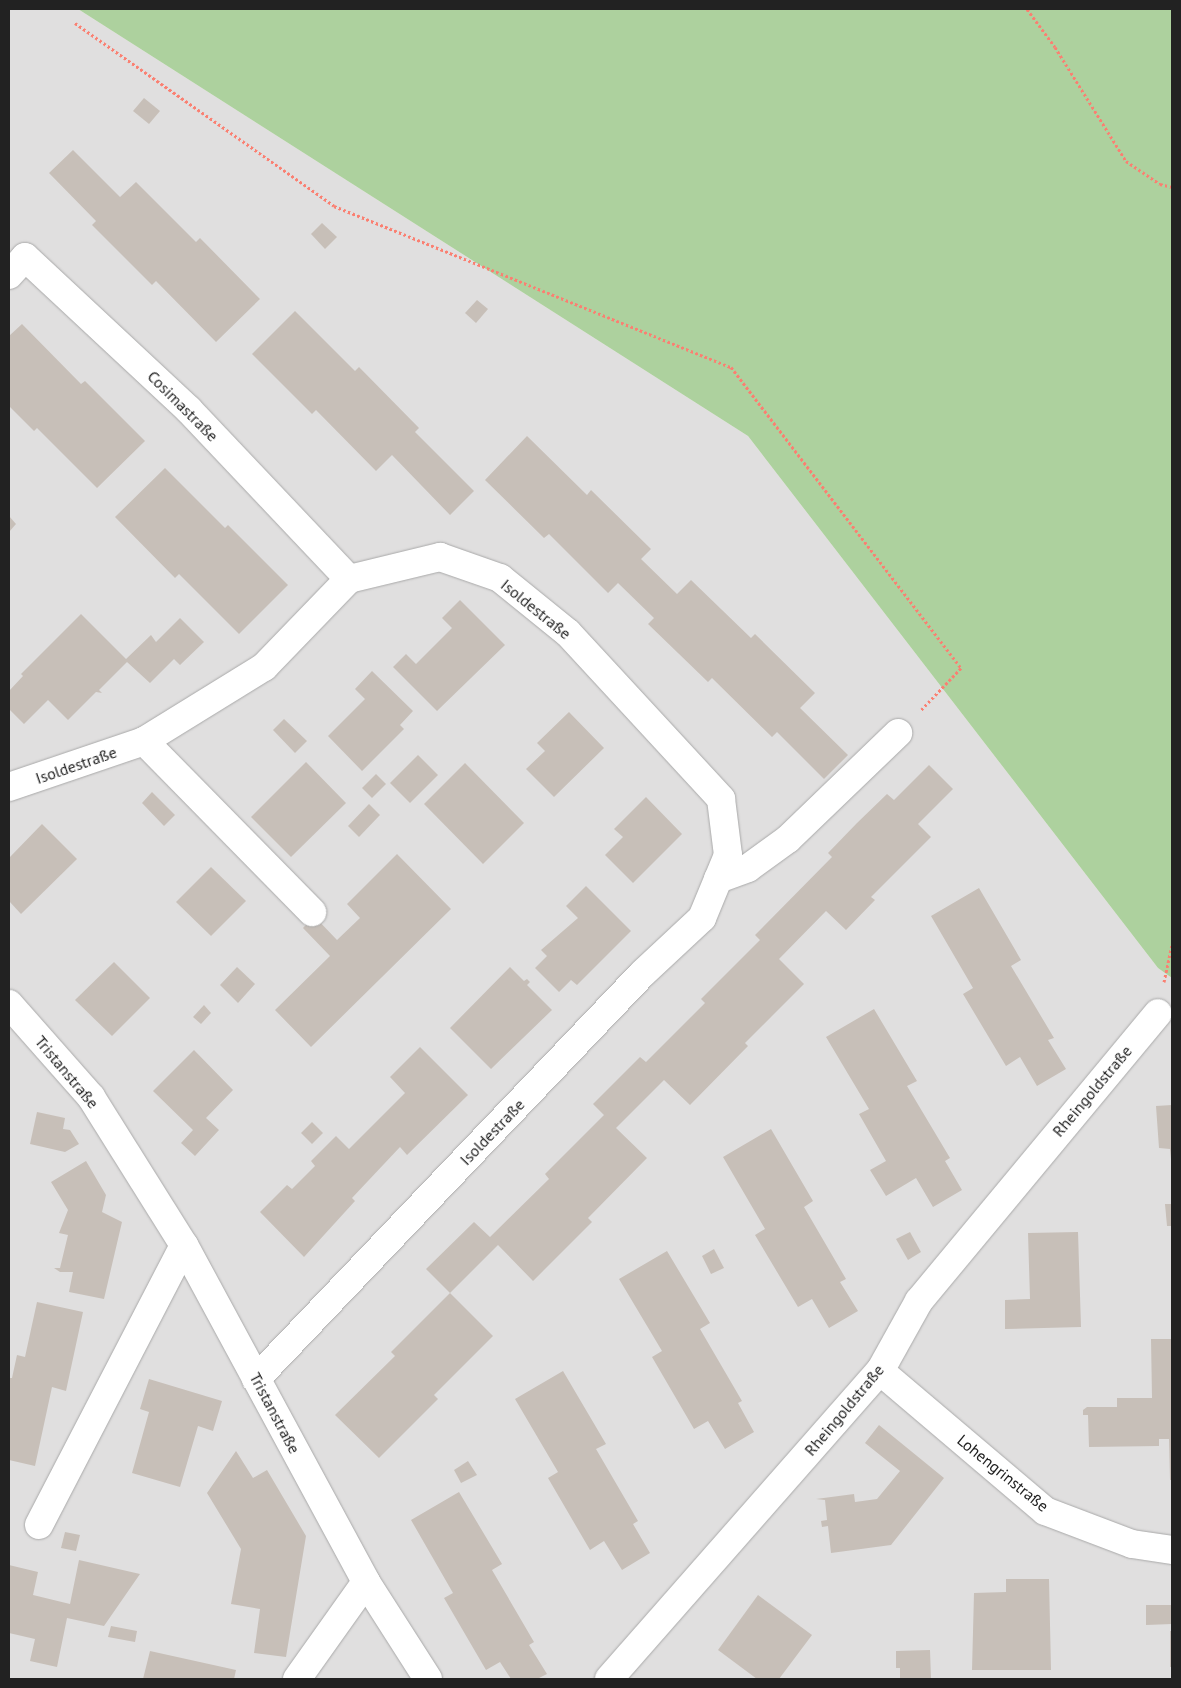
<!DOCTYPE html>
<meta charset="utf-8">
<style>
body{margin:0}
#map{position:relative;width:1181px;height:1688px;overflow:hidden;background:#f2efe9;font-family:"PT Sans",sans-serif}
div>[style]{position:absolute}
.residential>*{inset:0;background:#e0dfdf}
.forest>*{inset:0;background:#add19e}
.building>*{inset:0;background:#c7bfb8}
.path>*{height:3px;margin-top:-1.5px;transform-origin:0;background:repeating-linear-gradient(90deg,#fa8072 0 2.5px,transparent 0 5px)}
.roads{filter:drop-shadow(0 0 1px #a9a9a9) drop-shadow(0 0 1px #a9a9a9)}
.minor>*{height:28px;margin:-14px;padding:0 14px;transform-origin:14px;border-radius:14px;background:#fff}
span{translate:-50% -50%;white-space:nowrap;text-align:center;line-height:1.15;-webkit-text-stroke:4px #fff;paint-order:stroke}
.street-label{font-size:16px;color:#222}
.frame{position:absolute;inset:0;border:10px solid #222;pointer-events:none}
</style>
<div id="map">
<div class="residential">
<div style="clip-path:polygon(9px 9px,78px 9px,748px 436px,1158px 968px,1172px 978px,1172px 1679px,9px 1679px)"></div>
</div>
<div class="forest">
<div style="clip-path:polygon(78px 9px,1172px 9px,1172px 978px,1158px 968px,748px 436px)"></div>
</div>
<div class="building">
<div style="clip-path:polygon(144px 98px,160px 111px,149px 124px,133px 111px)"></div>
<div style="clip-path:polygon(73px 150px,120px 197px,136px 182px,196px 242px,200px 238px,260px 299px,216px 342px,156px 281px,152px 285px,92px 225px,96px 221px,49px 173px)"></div>
<div style="clip-path:polygon(322px 223px,337px 237px,325px 249px,311px 234px)"></div>
<div style="clip-path:polygon(477px 300px,488px 309px,476px 323px,465px 313px)"></div>
<div style="clip-path:polygon(295px 311px,355px 371px,359px 367px,419px 428px,415px 432px,474px 491px,450px 515px,392px 455px,376px 471px,316px 410px,312px 414px,252px 354px)"></div>
<div style="clip-path:polygon(22px 324px,81px 384px,85px 381px,145px 441px,97px 488px,37px 428px,34px 431px,9px 406px,9px 336px)"></div>
<div style="clip-path:polygon(527px 436px,587px 495px,591px 490px,651px 549px,641px 559px,677px 594px,691px 580px,751px 638px,755px 634px,815px 693px,800px 708px,848px 755px,824px 779px,777px 732px,772px 737px,712px 678px,708px 682px,648px 624px,654px 618px,618px 583px,608px 593px,549px 534px,544px 538px,485px 480px)"></div>
<div style="clip-path:polygon(165px 468px,225px 528px,228px 525px,288px 585px,239px 634px,179px 574px,175px 578px,115px 517px)"></div>
<div style="clip-path:polygon(9px 516px,16px 524px,9px 532px)"></div>
<div style="clip-path:polygon(460px 600px,505px 645px,437px 711px,393px 667px,406px 654px,416px 664px,452px 628px,442px 618px)"></div>
<div style="clip-path:polygon(81px 614px,126px 659px,151px 635px,156px 642px,180px 618px,204px 642px,180px 665px,174px 659px,150px 683px,127px 662px,99px 690px,102px 693px,96px 692px,68px 720px,48px 700px,24px 724px,9px 709px,9px 691px,23px 676px,21px 674px)"></div>
<div style="clip-path:polygon(372px 671px,413px 711px,400px 725px,404px 729px,362px 771px,328px 736px,365px 699px,355px 689px)"></div>
<div style="clip-path:polygon(569px 712px,604px 748px,554px 797px,526px 769px,545px 751px,537px 743px)"></div>
<div style="clip-path:polygon(284px 719px,307px 741px,295px 753px,273px 730px)"></div>
<div style="clip-path:polygon(418px 755px,438px 775px,410px 803px,390px 783px)"></div>
<div style="clip-path:polygon(306px 762px,346px 803px,291px 857px,251px 817px)"></div>
<div style="clip-path:polygon(465px 763px,524px 823px,483px 864px,424px 804px)"></div>
<div style="clip-path:polygon(929px 765px,953px 789px,918px 824px,931px 837px,871px 897px,875px 900px,846px 930px,826px 911px,779px 959px,804px 984px,745px 1043px,748px 1046px,690px 1105px,664px 1080px,616px 1128px,647px 1158px,588px 1218px,592px 1222px,533px 1281px,498px 1245px,450px 1293px,426px 1269px,474px 1222px,490px 1237px,549px 1179px,545px 1174px,604px 1115px,593px 1104px,640px 1057px,646px 1062px,705px 1003px,701px 999px,760px 940px,755px 935px,832px 857px,828px 853px,857px 823px,887px 794px,894px 800px)"></div>
<div style="clip-path:polygon(376px 774px,386px 784px,372px 798px,362px 788px)"></div>
<div style="clip-path:polygon(152px 792px,175px 815px,164px 826px,142px 803px)"></div>
<div style="clip-path:polygon(646px 797px,682px 834px,633px 883px,605px 855px,623px 837px,614px 829px)"></div>
<div style="clip-path:polygon(369px 804px,380px 815px,359px 837px,348px 826px)"></div>
<div style="clip-path:polygon(42px 824px,77px 859px,21px 914px,9px 901px,9px 858px)"></div>
<div style="clip-path:polygon(397px 854px,451px 909px,311px 1047px,275px 1010px,330px 956px,303px 928px,314px 916px,337px 940px,360px 918px,347px 904px)"></div>
<div style="clip-path:polygon(211px 867px,246px 901px,211px 936px,176px 902px)"></div>
<div style="clip-path:polygon(586px 886px,631px 931px,577px 985px,571px 980px,559px 992px,535px 968px,547px 956px,541px 950px,578px 918px,566px 906px)"></div>
<div style="clip-path:polygon(979px 888px,1021px 960px,1011px 966px,1054px 1038px,1048px 1040px,1066px 1069px,1037px 1086px,1020px 1057px,1006px 1066px,963px 994px,973px 988px,931px 916px)"></div>
<div style="clip-path:polygon(114px 962px,150px 998px,112px 1036px,75px 1000px)"></div>
<div style="clip-path:polygon(237px 967px,255px 984px,238px 1003px,220px 985px)"></div>
<div style="clip-path:polygon(510px 967px,524px 981px,527px 979px,530px 982px,527px 985px,552px 1010px,491px 1069px,450px 1028px)"></div>
<div style="clip-path:polygon(204px 1005px,211px 1013px,201px 1024px,193px 1017px)"></div>
<div style="clip-path:polygon(874px 1009px,917px 1081px,907px 1086px,950px 1158px,945px 1161px,962px 1190px,933px 1207px,916px 1178px,886px 1196px,870px 1170px,886px 1161px,859px 1114px,869px 1109px,826px 1037px)"></div>
<div style="clip-path:polygon(420px 1047px,468px 1095px,407px 1155px,400px 1147px,352px 1198px,355px 1201px,304px 1257px,260px 1212px,287px 1185px,292px 1189px,315px 1166px,311px 1161px,336px 1136px,349px 1149px,405px 1093px,390px 1077px)"></div>
<div style="clip-path:polygon(194px 1050px,233px 1090px,206px 1118px,219px 1130px,195px 1156px,181px 1143px,193px 1130px,153px 1091px)"></div>
<div style="clip-path:polygon(1172px 1105px,1172px 1159px,1171px 1159px,1170px 1149px,1159px 1148px,1156px 1106px)"></div>
<div style="clip-path:polygon(37px 1112px,65px 1118px,63px 1129px,70px 1130px,79px 1144px,65px 1152px,30px 1144px)"></div>
<div style="clip-path:polygon(312px 1122px,323px 1133px,312px 1144px,301px 1133px)"></div>
<div style="clip-path:polygon(771px 1129px,813px 1201px,804px 1207px,846px 1279px,840px 1282px,858px 1311px,829px 1328px,812px 1299px,798px 1307px,755px 1235px,765px 1229px,723px 1157px)"></div>
<div style="clip-path:polygon(86px 1161px,106px 1195px,102px 1212px,122px 1222px,104px 1299px,69px 1292px,73px 1272px,60px 1272px,54px 1268px,60px 1268px,68px 1235px,59px 1233px,68px 1210px,51px 1182px)"></div>
<div style="clip-path:polygon(1165px 1204px,1172px 1204px,1172px 1226px,1167px 1226px)"></div>
<div style="clip-path:polygon(910px 1232px,921px 1252px,908px 1260px,896px 1239px)"></div>
<div style="clip-path:polygon(1078px 1232px,1081px 1327px,1005px 1329px,1005px 1300px,1030px 1299px,1028px 1233px)"></div>
<div style="clip-path:polygon(714px 1249px,724px 1268px,711px 1274px,702px 1256px)"></div>
<div style="clip-path:polygon(667px 1251px,710px 1323px,700px 1329px,742px 1401px,738px 1403px,754px 1432px,725px 1449px,708px 1421px,694px 1429px,652px 1357px,662px 1351px,619px 1279px)"></div>
<div style="clip-path:polygon(450px 1293px,493px 1336px,434px 1395px,438px 1399px,379px 1458px,335px 1415px,395px 1356px,391px 1352px)"></div>
<div style="clip-path:polygon(37px 1302px,83px 1312px,66px 1391px,52px 1387px,35px 1466px,9px 1460px,9px 1378px,12px 1378px,17px 1355px,25px 1357px)"></div>
<div style="clip-path:polygon(1151px 1339px,1172px 1339px,1172px 1480px,1170px 1480px,1169px 1439px,1159px 1439px,1159px 1446px,1089px 1447px,1088px 1415px,1083px 1415px,1083px 1410px,1087px 1407px,1117px 1407px,1117px 1398px,1152px 1398px)"></div>
<div style="clip-path:polygon(563px 1371px,606px 1444px,596px 1449px,638px 1521px,633px 1524px,650px 1553px,622px 1570px,604px 1541px,590px 1550px,548px 1478px,558px 1472px,515px 1399px)"></div>
<div style="clip-path:polygon(149px 1379px,222px 1401px,213px 1431px,198px 1426px,180px 1487px,132px 1473px,149px 1412px,140px 1409px)"></div>
<div style="clip-path:polygon(879px 1425px,944px 1478px,891px 1545px,831px 1553px,828px 1526px,822px 1527px,821px 1521px,827px 1520px,825px 1500px,816px 1499px,854px 1494px,855px 1502px,877px 1499px,900px 1471px,865px 1443px)"></div>
<div style="clip-path:polygon(236px 1451px,253px 1478px,267px 1470px,306px 1536px,286px 1657px,254px 1653px,260px 1609px,231px 1604px,241px 1549px,207px 1493px)"></div>
<div style="clip-path:polygon(468px 1461px,477px 1475px,461px 1483px,454px 1470px)"></div>
<div style="clip-path:polygon(459px 1492px,502px 1564px,492px 1570px,534px 1642px,529px 1645px,547px 1674px,537px 1679px,511px 1679px,500px 1662px,486px 1670px,444px 1598px,453px 1593px,411px 1520px)"></div>
<div style="clip-path:polygon(65px 1532px,80px 1535px,76px 1551px,61px 1548px)"></div>
<div style="clip-path:polygon(79px 1560px,140px 1574px,104px 1626px,67px 1618px,57px 1667px,30px 1661px,35px 1639px,9px 1633px,9px 1565px,38px 1572px,33px 1595px,70px 1604px)"></div>
<div style="clip-path:polygon(1006px 1579px,1049px 1579px,1051px 1670px,972px 1670px,974px 1593px,1006px 1592px)"></div>
<div style="clip-path:polygon(758px 1595px,812px 1635px,779px 1679px,757px 1679px,718px 1650px)"></div>
<div style="clip-path:polygon(1146px 1605px,1172px 1605px,1172px 1624px,1146px 1625px)"></div>
<div style="clip-path:polygon(111px 1626px,137px 1631px,135px 1642px,108px 1637px)"></div>
<div style="clip-path:polygon(1170px 1631px,1172px 1631px,1172px 1667px,1170px 1667px)"></div>
<div style="clip-path:polygon(930px 1650px,931px 1679px,900px 1679px,900px 1668px,896px 1668px,896px 1651px)"></div>
<div style="clip-path:polygon(150px 1651px,236px 1670px,234px 1679px,143px 1679px)"></div>
</div>
<div class="path">
<div style="left:1027px;top:9px;width:47px;rotate:53.6deg"></div>
<div style="left:1055px;top:47px;width:134px;rotate:58.1deg"></div>
<div style="left:1126px;top:161px;width:41px;rotate:34.1deg"></div>
<div style="left:1160px;top:184px;width:12px;rotate:14deg"></div>
<div style="left:75px;top:23px;width:317px;rotate:35.2deg"></div>
<div style="left:334px;top:206px;width:428px;rotate:22.1deg"></div>
<div style="left:731px;top:367px;width:379px;rotate:52.6deg"></div>
<div style="left:961px;top:668px;width:58px;rotate:133.6deg"></div>
<div style="left:1164px;top:982px;width:39px;rotate:-78deg"></div>
</div>
<div class="roads">
<div class="minor">
<div style="left:9px;top:275px;width:24px;rotate:-48deg"></div>
<div style="left:25px;top:257px;width:224px;rotate:43deg"></div>
<div style="left:189px;top:410px;width:233px;rotate:46.6deg"></div>
<div style="left:144px;top:741px;width:240px;rotate:45.5deg"></div>
<div style="left:9px;top:787px;width:143px;rotate:-18.8deg"></div>
<div style="left:144px;top:741px;width:141px;rotate:-31.7deg"></div>
<div style="left:264px;top:667px;width:122px;rotate:-46deg"></div>
<div style="left:349px;top:579px;width:94px;rotate:-13.6deg"></div>
<div style="left:440px;top:557px;width:64px;rotate:19.3deg"></div>
<div style="left:500px;top:578px;width:87px;rotate:39deg"></div>
<div style="left:568px;top:633px;width:226px;rotate:47.3deg"></div>
<div style="left:721px;top:799px;width:56px;rotate:82.9deg"></div>
<div style="left:728px;top:855px;width:68px;rotate:112.4deg"></div>
<div style="left:702px;top:918px;width:81px;rotate:137deg"></div>
<div style="left:643px;top:973px;width:561px;rotate:133.63deg"></div>
<div style="left:718px;top:879px;width:32px;rotate:-20deg"></div>
<div style="left:748px;top:868px;width:49px;rotate:-35.9deg"></div>
<div style="left:788px;top:839px;width:153px;rotate:-43.9deg"></div>
<div style="left:9px;top:1004px;width:124px;rotate:48.6deg"></div>
<div style="left:91px;top:1097px;width:175px;rotate:57.9deg"></div>
<div style="left:184px;top:1245px;width:383px;rotate:61.6deg"></div>
<div style="left:366px;top:1582px;width:115px;rotate:57.4deg"></div>
<div style="left:880px;top:1371px;width:216px;rotate:40.3deg"></div>
<div style="left:1045px;top:1511px;width:93px;rotate:20.8deg"></div>
<div style="left:1132px;top:1544px;width:40px;rotate:8.5deg"></div>
<div style="left:39px;top:1525px;width:315px;rotate:-62.6deg"></div>
<div style="left:297px;top:1679px;width:119px;rotate:-54.6deg"></div>
<div style="left:609px;top:1679px;width:410px;rotate:-48.7deg"></div>
<div style="left:880px;top:1371px;width:80px;rotate:-60.9deg"></div>
<div style="left:919px;top:1301px;width:374px;rotate:-50.3deg"></div>
</div>
</div>
<div class="street-label">
<span style="left:183px;top:406px;rotate:45deg">Cosimastraße</span>
<span style="left:536px;top:609px;rotate:39deg">Isoldestraße</span>
<span style="left:76px;top:765px;rotate:-19deg">Isoldestraße</span>
<span style="left:67px;top:1072px;rotate:50deg">Tristanstraße</span>
<span style="left:1092px;top:1091px;rotate:-50deg">Rheingoldstraße</span>
<span style="left:492px;top:1132px;rotate:-46deg">Isoldestraße</span>
<span style="left:844px;top:1410px;rotate:-50deg">Rheingoldstraße</span>
<span style="left:275px;top:1413px;rotate:62deg">Tristanstraße</span>
<span style="left:1003px;top:1473px;rotate:39deg">Lohengrinstraße</span>
</div>
<div class="frame"></div>
</div>
